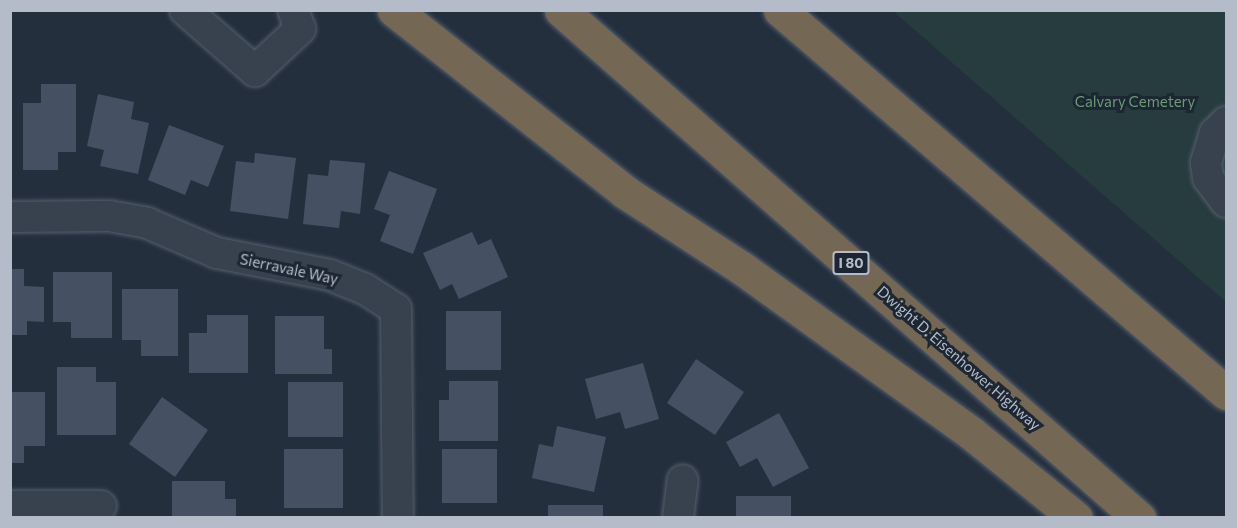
<!DOCTYPE html>
<style>
body{margin:0}
#map{position:relative;width:1237px;height:528px;overflow:hidden;background:#242f3e;font-family:Commissioner,sans-serif}
div>[style]{position:absolute}
.green>*{inset:0;background:#263c3f}
.building>*{inset:0;background:#455162}
.roads{filter:drop-shadow(0 0 2px #565f6c) drop-shadow(0 0 2px #565f6c)}
.minor>*{height:30px;margin:-15px;padding:0 15px;transform-origin:15px;border-radius:15px;background:#38414e}
.highway>*{height:33px;margin:-16.5px;padding:0 16.5px;transform-origin:16.5px;border-radius:16.5px;background:#746855}
span{translate:-50% -50%;white-space:nowrap;text-align:center;line-height:1.15;-webkit-text-stroke:6px #1d2633;paint-order:stroke}
.shield-label span{padding:2px 4px;background:#1d2633;border:2px solid;border-radius:4px;-webkit-text-stroke-width:0}
.shield-label{font-size:14px;color:#b4bcc9;font-weight:700}
.park-label{font-size:15px;color:#6b9a76}
.street-label{font-size:15px;color:#b4bcc9}
.frame{position:absolute;inset:0;border:12px solid #b4bcc9;pointer-events:none}
</style>
<div id="map">
<div class="green">
<div style="clip-path:polygon(893px 11px,1226px 11px,1226px 302px)"></div>
</div>
<div class="building">
<div style="clip-path:polygon(41px 84px,76px 84px,76px 152px,58px 152px,58px 170px,23px 170px,23px 103px,41px 103px)"></div>
<div style="clip-path:polygon(98px 94px,134px 102px,131px 119px,149px 123px,138px 174px,100px 166px,104px 150px,87px 146px)"></div>
<div style="clip-path:polygon(169px 125px,224px 146px,208px 187px,191px 180px,185px 195px,148px 180px)"></div>
<div style="clip-path:polygon(255px 153px,296px 158px,288px 219px,230px 211px,236px 161px,254px 163px)"></div>
<div style="clip-path:polygon(330px 160px,365px 163px,360px 214px,341px 211px,339px 228px,303px 224px,308px 174px,328px 176px)"></div>
<div style="clip-path:polygon(389px 171px,437px 189px,413px 254px,380px 241px,390px 215px,374px 209px)"></div>
<div style="clip-path:polygon(472px 232px,478px 245px,491px 239px,508px 277px,459px 299px,452px 284px,440px 290px,423px 253px)"></div>
<div style="clip-path:polygon(10px 269px,24px 269px,24px 286px,44px 287px,44px 322px,27px 321px,27px 335px,10px 335px)"></div>
<div style="clip-path:polygon(53px 272px,112px 272px,112px 338px,71px 338px,71px 322px,53px 322px)"></div>
<div style="clip-path:polygon(122px 289px,178px 289px,178px 356px,141px 356px,141px 340px,122px 340px)"></div>
<div style="clip-path:polygon(446px 311px,501px 311px,501px 370px,446px 370px)"></div>
<div style="clip-path:polygon(207px 315px,248px 315px,248px 373px,189px 373px,189px 333px,207px 333px)"></div>
<div style="clip-path:polygon(275px 316px,324px 316px,324px 349px,332px 349px,332px 374px,275px 374px)"></div>
<div style="clip-path:polygon(696px 359px,744px 392px,715px 435px,667px 403px)"></div>
<div style="clip-path:polygon(643px 363px,659px 419px,625px 429px,620px 412px,596px 419px,585px 379px)"></div>
<div style="clip-path:polygon(57px 367px,96px 367px,96px 382px,116px 382px,116px 435px,57px 435px)"></div>
<div style="clip-path:polygon(449px 381px,498px 381px,498px 441px,439px 441px,439px 400px,449px 400px)"></div>
<div style="clip-path:polygon(288px 382px,343px 382px,343px 437px,288px 437px)"></div>
<div style="clip-path:polygon(10px 392px,45px 392px,45px 446px,24px 446px,24px 463px,10px 463px)"></div>
<div style="clip-path:polygon(162px 397px,208px 430px,175px 477px,129px 444px)"></div>
<div style="clip-path:polygon(779px 413px,809px 468px,773px 487px,757px 458px,740px 467px,726px 442px)"></div>
<div style="clip-path:polygon(557px 426px,606px 437px,594px 492px,532px 478px,539px 444px,553px 447px)"></div>
<div style="clip-path:polygon(284px 449px,343px 449px,343px 508px,284px 508px)"></div>
<div style="clip-path:polygon(442px 449px,497px 449px,497px 503px,442px 503px)"></div>
<div style="clip-path:polygon(172px 481px,225px 481px,225px 499px,236px 499px,236px 518px,172px 518px)"></div>
<div style="clip-path:polygon(736px 496px,791px 496px,791px 518px,736px 518px)"></div>
<div style="clip-path:polygon(548px 505px,603px 505px,603px 518px,548px 518px)"></div>
</div>
<div class="roads">
<div class="minor">
<div style="left:185px;top:10px;width:93px;rotate:41.1deg"></div>
<div style="left:255px;top:71px;width:62px;rotate:-43deg"></div>
<div style="left:300px;top:29px;width:20px;rotate:-110deg"></div>
<div style="left:1226px;top:122px;width:16px;rotate:135deg"></div>
<div style="left:1215px;top:133px;width:31px;rotate:107deg"></div>
<div style="left:1206px;top:163px;width:15px;rotate:82deg"></div>
<div style="left:1208px;top:178px;width:30px;rotate:53deg"></div>
<div style="left:10px;top:217px;width:99px;rotate:-0.6deg"></div>
<div style="left:109px;top:216px;width:39px;rotate:10deg"></div>
<div style="left:147px;top:223px;width:76px;rotate:23.2deg"></div>
<div style="left:217px;top:253px;width:115px;rotate:11deg"></div>
<div style="left:330px;top:275px;width:38px;rotate:22deg"></div>
<div style="left:365px;top:289px;width:37px;rotate:33deg"></div>
<div style="left:396px;top:309px;width:209px;rotate:89.5deg"></div>
<div style="left:10px;top:506px;width:91px"></div>
<div style="left:678px;top:518px;width:38px;rotate:-83deg"></div>
</div>
<div class="highway">
<div style="left:394px;top:10px;width:294px;rotate:38.2deg"></div>
<div style="left:625px;top:192px;width:141px;rotate:33.1deg"></div>
<div style="left:743px;top:269px;width:281px;rotate:35.7deg"></div>
<div style="left:971px;top:433px;width:135px;rotate:39deg"></div>
<div style="left:561px;top:10px;width:770px;rotate:41.31deg"></div>
<div style="left:780px;top:10px;width:588px;rotate:40.65deg"></div>
</div>
</div>
<div class="shield-label">
<span style="left:851px;top:263px">I 80</span>
</div>
<div class="park-label">
<span style="left:1135px;top:102px">Calvary Cemetery</span>
</div>
<div class="street-label">
<span style="left:289px;top:269px;rotate:12deg">Sierravale Way</span>
<span style="left:959px;top:358px;rotate:41deg">Dwight D. Eisenhower Highway</span>
</div>
<div class="frame"></div>
</div>
